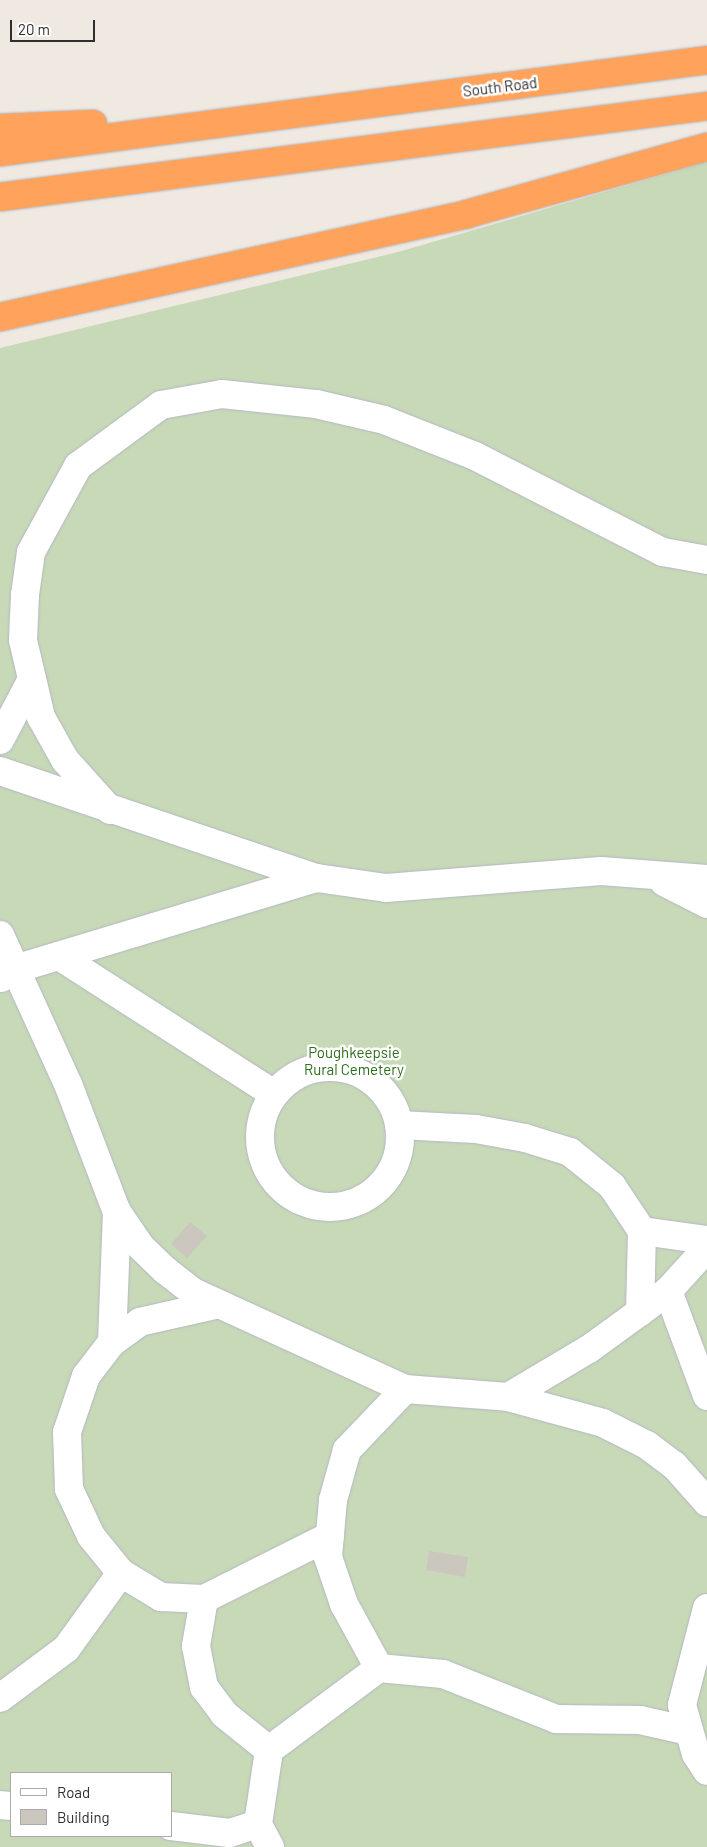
<!DOCTYPE html>
<style>
body{margin:0}
#map{position:relative;width:707px;height:1847px;overflow:hidden;background:#efe9e1;font-family:Barlow,sans-serif}
div>[style]{position:absolute}
.cemetery>*{inset:0;background:#c8d9b8}
.building>*{inset:0;background:#cbc7bf}
.roads{filter:drop-shadow(0 0 1px #b4b7c1) drop-shadow(0 0 1px #b4b7c1)}
.minor>*{height:28px;margin:-14px;padding:0 14px;transform-origin:14px;border-radius:14px;background:#fff}
.minor>.ring{margin:-14px;padding:0;box-sizing:content-box;background:none;border:28px solid #fff;border-radius:50%}
.highway>*{height:28px;margin:-14px;padding:0 14px;transform-origin:14px;border-radius:14px;background:#ffa35c}
span{translate:-50% -50%;white-space:nowrap;text-align:center;line-height:1.15;-webkit-text-stroke:5px #fff;paint-order:stroke}
.street-label{font-size:15px;color:#2e2e2e}
.park-label{font-size:15px;color:#2c6e1b}
.legend{position:absolute;left:10px;top:1772px;width:162px;height:65px;box-sizing:border-box;background:#fff;border:1px solid #ababab;margin:0;padding:6px 9px;list-style:none;font-size:15px;color:#2e2e2e}
.legend li{display:flex;align-items:center;gap:10px;height:25px}
.legend b{width:25px;border:1px solid #ababab}
.scale{position:absolute;left:10px;top:20px;width:85px;height:22px;box-sizing:border-box;border:2px solid #2e2e2e;border-top:0;padding-left:6px;font-size:15px;line-height:18px;white-space:nowrap;color:#2e2e2e;-webkit-text-stroke:4px #fff;paint-order:stroke}
</style>
<div id="map">
<div class="cemetery">
<div style="clip-path:polygon(evenodd,707px 162px,707px 1847px,0 1847px,0 348px,398px 252px,707px 162px,11px 1773px,171px 1773px,171px 1836px,11px 1836px,11px 1773px)"></div>
</div>
<div class="building">
<div style="clip-path:polygon(190px 1222px,207px 1236px,187px 1258px,171px 1244px)"></div>
<div style="clip-path:polygon(429px 1551px,468px 1557px,465px 1577px,426px 1570px)"></div>
</div>
<div class="roads">
<div class="minor">
<div style="left:0;top:740px;width:67px;rotate:-62.3deg"></div>
<div style="left:0;top:771px;width:335px;rotate:18.7deg"></div>
<div style="left:317px;top:878px;width:70px;rotate:8.2deg"></div>
<div style="left:386px;top:888px;width:216px;rotate:-4.5deg"></div>
<div style="left:601px;top:871px;width:106px;rotate:4.3deg"></div>
<div style="left:110px;top:810px;width:67px;rotate:-132deg"></div>
<div style="left:65px;top:760px;width:49px;rotate:-119.2deg"></div>
<div style="left:41px;top:717px;width:79px;rotate:-103.2deg"></div>
<div style="left:23px;top:640px;width:45px;rotate:-87.5deg"></div>
<div style="left:25px;top:595px;width:43px;rotate:-82.1deg"></div>
<div style="left:31px;top:552px;width:98px;rotate:-61.3deg"></div>
<div style="left:78px;top:466px;width:103px;rotate:-36.3deg"></div>
<div style="left:161px;top:405px;width:62px;rotate:-10.2deg"></div>
<div style="left:222px;top:394px;width:95px;rotate:6.1deg"></div>
<div style="left:316px;top:404px;width:70px;rotate:13.2deg"></div>
<div style="left:384px;top:420px;width:98px;rotate:21.6deg"></div>
<div style="left:475px;top:456px;width:211px;rotate:27.1deg"></div>
<div style="left:663px;top:552px;width:45px;rotate:10.3deg"></div>
<div style="left:664px;top:882px;width:48px;rotate:27.1deg"></div>
<div style="left:0;top:935px;width:164px;rotate:65.5deg"></div>
<div style="left:68px;top:1084px;width:137px;rotate:69.1deg"></div>
<div style="left:117px;top:1212px;width:42px;rotate:55.6deg"></div>
<div style="left:141px;top:1247px;width:33px;rotate:44deg"></div>
<div style="left:165px;top:1270px;width:36px;rotate:38deg"></div>
<div style="left:193px;top:1292px;width:233px;rotate:24.6deg"></div>
<div style="left:405px;top:1389px;width:103px;rotate:4.4deg"></div>
<div style="left:508px;top:1397px;width:98px;rotate:15.3deg"></div>
<div style="left:603px;top:1423px;width:49px;rotate:26.6deg"></div>
<div style="left:647px;top:1445px;width:34px;rotate:37deg"></div>
<div style="left:674px;top:1465px;width:50px;rotate:48.3deg"></div>
<div style="left:59px;top:956px;width:255px;rotate:32.7deg"></div>
<div style="left:1px;top:978px;width:17px;rotate:-33deg"></div>
<div style="left:15px;top:969px;width:315px;rotate:-16.8deg"></div>
<div class="ring" style="left:260px;top:1067px;width:112px;height:112px"></div>
<div style="left:399px;top:1125px;width:77px;rotate:3deg"></div>
<div style="left:476px;top:1129px;width:50px;rotate:10.4deg"></div>
<div style="left:525px;top:1138px;width:47px;rotate:17.3deg"></div>
<div style="left:570px;top:1152px;width:54px;rotate:39deg"></div>
<div style="left:612px;top:1186px;width:54px;rotate:56.3deg"></div>
<div style="left:642px;top:1231px;width:81px;rotate:91.4deg"></div>
<div style="left:640px;top:1312px;width:35px;rotate:-37deg"></div>
<div style="left:668px;top:1291px;width:112px;rotate:69.6deg"></div>
<div style="left:642px;top:1231px;width:66px;rotate:7.9deg"></div>
<div style="left:668px;top:1291px;width:58px;rotate:-47.8deg"></div>
<div style="left:219px;top:1304px;width:81px;rotate:167.2deg"></div>
<div style="left:140px;top:1322px;width:34px;rotate:144deg"></div>
<div style="left:112px;top:1342px;width:43px;rotate:127.4deg"></div>
<div style="left:86px;top:1376px;width:59px;rotate:108.7deg"></div>
<div style="left:67px;top:1432px;width:57px;rotate:88deg"></div>
<div style="left:69px;top:1489px;width:52px;rotate:64.9deg"></div>
<div style="left:91px;top:1536px;width:48px;rotate:51deg"></div>
<div style="left:121px;top:1573px;width:47px;rotate:31deg"></div>
<div style="left:161px;top:1597px;width:43px;rotate:2.7deg"></div>
<div style="left:204px;top:1599px;width:141px;rotate:-26.6deg"></div>
<div style="left:112px;top:1342px;width:130px;rotate:-87.8deg"></div>
<div style="left:508px;top:1397px;width:94px;rotate:-30.7deg"></div>
<div style="left:589px;top:1349px;width:63px;rotate:-36deg"></div>
<div style="left:204px;top:1599px;width:48px;rotate:99.7deg"></div>
<div style="left:196px;top:1646px;width:42px;rotate:79deg"></div>
<div style="left:204px;top:1687px;width:34px;rotate:53deg"></div>
<div style="left:224px;top:1714px;width:58px;rotate:38.7deg"></div>
<div style="left:707px;top:1608px;width:100px;rotate:104.5deg"></div>
<div style="left:682px;top:1705px;width:51px;rotate:74.1deg"></div>
<div style="left:696px;top:1754px;width:20px;rotate:57deg"></div>
<div style="left:379px;top:1668px;width:73px;rotate:-118.7deg"></div>
<div style="left:344px;top:1604px;width:50px;rotate:-108.8deg"></div>
<div style="left:328px;top:1557px;width:57px;rotate:-85deg"></div>
<div style="left:333px;top:1500px;width:52px;rotate:-74.4deg"></div>
<div style="left:347px;top:1450px;width:84px;rotate:-46.4deg"></div>
<div style="left:0;top:1698px;width:82px;rotate:-36.6deg"></div>
<div style="left:66px;top:1649px;width:94px;rotate:-54.1deg"></div>
<div style="left:0;top:1805px;width:11px;rotate:5deg"></div>
<div style="left:171px;top:1826px;width:59px;rotate:6.8deg"></div>
<div style="left:230px;top:1833px;width:29px;rotate:-18deg"></div>
<div style="left:270px;top:1847px;width:26px;rotate:-118deg"></div>
<div style="left:258px;top:1824px;width:75px;rotate:-81.5deg"></div>
<div style="left:269px;top:1750px;width:137px;rotate:-36.7deg"></div>
<div style="left:379px;top:1668px;width:64px;rotate:5.4deg"></div>
<div style="left:443px;top:1674px;width:122px;rotate:21.7deg"></div>
<div style="left:556px;top:1719px;width:84px;rotate:0.7deg"></div>
<div style="left:640px;top:1720px;width:50px;rotate:12.7deg"></div>
</div>
<div class="highway">
<div style="left:0;top:128px;width:93px;rotate:-2.5deg"></div>
<div style="left:0;top:152px;width:713px;rotate:-7.41deg"></div>
<div style="left:0;top:197px;width:713px;rotate:-7.33deg"></div>
<div style="left:0;top:317px;width:478px;rotate:-12.4deg"></div>
<div style="left:467px;top:214px;width:249px;rotate:-15.6deg"></div>
</div>
</div>
<div class="street-label">
<span style="left:500px;top:87px;rotate:-7deg">South Road</span>
</div>
<div class="park-label">
<span style="left:354px;top:1061px">Poughkeepsie<br>Rural Cemetery</span>
</div>
<ul class="legend">
<li><b style="height:6px;background:#fff"></b>Road</li>
<li><b style="height:14px;background:#cbc7bf"></b>Building</li>
</ul>
<div class="scale">20 m</div>
</div>
